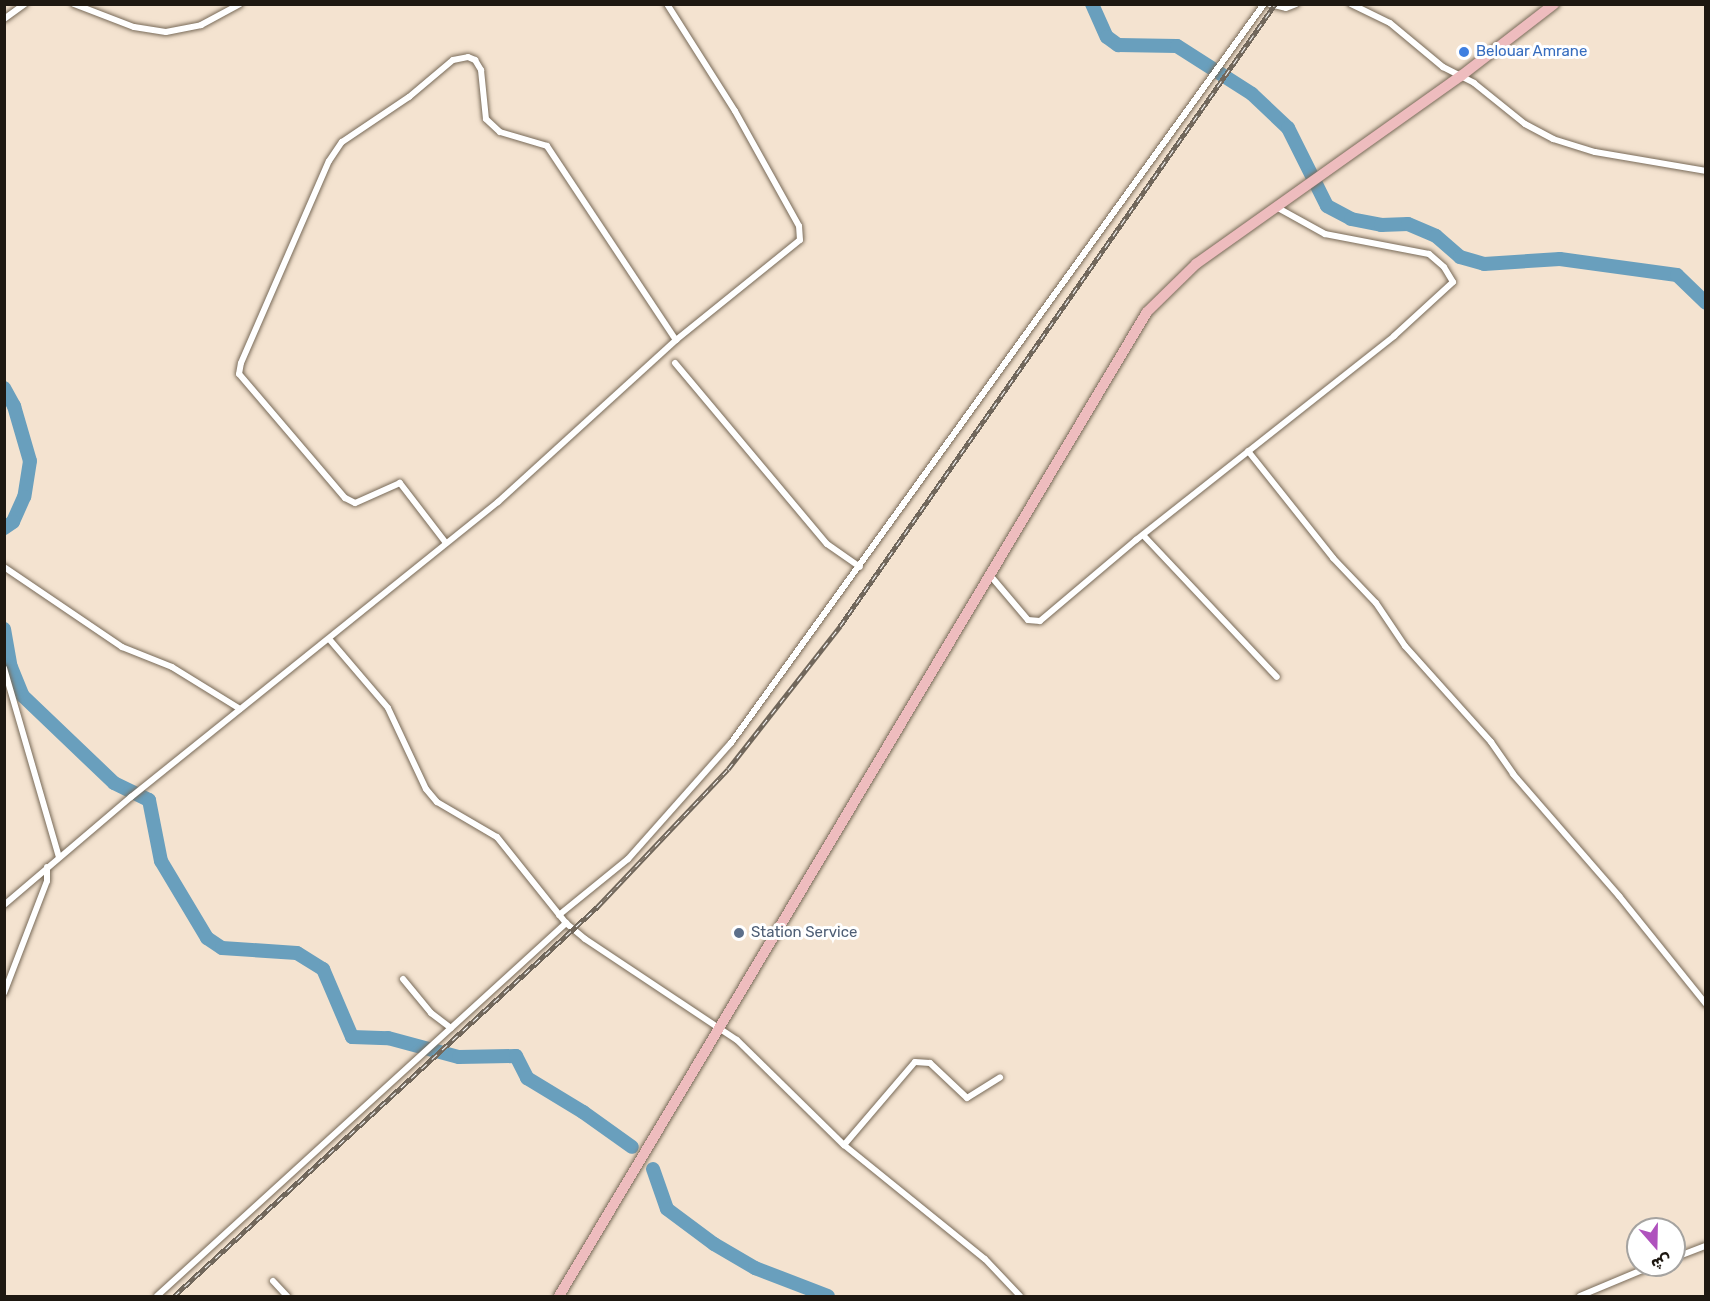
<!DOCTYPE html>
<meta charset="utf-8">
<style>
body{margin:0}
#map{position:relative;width:1710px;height:1301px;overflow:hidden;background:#f4e3d0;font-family:Rubik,Vazirmatn,sans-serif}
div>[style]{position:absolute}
.river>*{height:14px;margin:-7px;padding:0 7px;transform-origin:7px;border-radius:7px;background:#699fbd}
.roads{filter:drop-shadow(0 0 2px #786a58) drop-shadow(0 0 2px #786a58)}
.minor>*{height:6px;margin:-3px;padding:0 3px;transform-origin:3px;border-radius:3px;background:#fff}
.primary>*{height:10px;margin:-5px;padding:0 5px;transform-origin:5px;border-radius:5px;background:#eebcbe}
.rail>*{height:4.5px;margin-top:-2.25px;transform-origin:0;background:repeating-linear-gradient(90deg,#fff 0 7px,#71675b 0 14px);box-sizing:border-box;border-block:2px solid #71675b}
.dots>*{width:16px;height:16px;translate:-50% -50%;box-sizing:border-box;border:3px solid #fff;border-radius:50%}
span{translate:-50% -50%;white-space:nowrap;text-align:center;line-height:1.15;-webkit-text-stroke:6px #fff;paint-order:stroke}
.shop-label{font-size:15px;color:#366cbe}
.left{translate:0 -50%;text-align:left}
.service-label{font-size:15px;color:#4e5e75}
.frame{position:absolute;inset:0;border:6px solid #1e1811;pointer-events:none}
.north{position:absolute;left:1626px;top:1217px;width:60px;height:60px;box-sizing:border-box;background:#fff;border:2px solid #a5a3a0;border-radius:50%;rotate:160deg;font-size:16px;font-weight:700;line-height:24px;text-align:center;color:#1e1811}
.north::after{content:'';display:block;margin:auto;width:21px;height:27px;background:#af52bd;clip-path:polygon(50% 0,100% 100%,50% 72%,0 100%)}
</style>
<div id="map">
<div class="river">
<div style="left:1092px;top:4px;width:36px;rotate:66deg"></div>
<div style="left:1107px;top:37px;width:14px;rotate:36deg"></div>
<div style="left:1118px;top:45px;width:59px;rotate:1deg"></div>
<div style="left:1177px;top:46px;width:89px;rotate:32.6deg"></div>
<div style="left:1252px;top:94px;width:50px;rotate:43.4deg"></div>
<div style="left:1288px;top:128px;width:87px;rotate:63.4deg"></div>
<div style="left:1327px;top:206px;width:27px;rotate:28deg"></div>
<div style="left:1351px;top:219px;width:31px;rotate:11deg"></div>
<div style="left:1381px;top:225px;width:27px;rotate:-2deg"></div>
<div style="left:1408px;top:224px;width:30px;rotate:23deg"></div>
<div style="left:1436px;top:236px;width:32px;rotate:41deg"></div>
<div style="left:1460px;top:257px;width:25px;rotate:16deg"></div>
<div style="left:1484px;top:264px;width:76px;rotate:-3.8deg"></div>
<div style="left:1560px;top:259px;width:118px;rotate:7.8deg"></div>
<div style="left:1677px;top:275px;width:40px;rotate:44deg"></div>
<div style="left:4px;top:388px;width:21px;rotate:61deg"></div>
<div style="left:14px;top:406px;width:57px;rotate:73.8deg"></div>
<div style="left:30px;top:461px;width:36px;rotate:99deg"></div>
<div style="left:24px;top:497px;width:27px;rotate:114deg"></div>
<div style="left:13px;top:522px;width:11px;rotate:146deg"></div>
<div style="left:4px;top:629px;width:39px;rotate:80deg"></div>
<div style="left:11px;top:667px;width:31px;rotate:68deg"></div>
<div style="left:23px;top:696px;width:126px;rotate:43.7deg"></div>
<div style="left:114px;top:783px;width:39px;rotate:26deg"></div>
<div style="left:149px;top:800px;width:62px;rotate:78.9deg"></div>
<div style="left:161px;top:861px;width:90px;rotate:59.1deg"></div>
<div style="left:207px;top:938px;width:18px;rotate:34deg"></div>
<div style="left:222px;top:948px;width:75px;rotate:3.8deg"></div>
<div style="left:297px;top:953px;width:31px;rotate:32deg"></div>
<div style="left:323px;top:969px;width:74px;rotate:66.9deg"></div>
<div style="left:352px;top:1037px;width:36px;rotate:2deg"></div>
<div style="left:388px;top:1038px;width:73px;rotate:15deg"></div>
<div style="left:459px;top:1057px;width:57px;rotate:-1deg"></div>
<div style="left:516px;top:1056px;width:25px;rotate:63deg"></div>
<div style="left:527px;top:1078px;width:66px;rotate:31.3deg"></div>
<div style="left:583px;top:1112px;width:60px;rotate:35.5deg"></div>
<div style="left:653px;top:1169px;width:42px;rotate:70.7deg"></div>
<div style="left:667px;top:1209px;width:59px;rotate:36.7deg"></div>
<div style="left:714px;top:1244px;width:48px;rotate:30.3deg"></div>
<div style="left:755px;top:1268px;width:78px;rotate:21deg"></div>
</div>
<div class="roads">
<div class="minor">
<div style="left:74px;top:4px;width:64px;rotate:21deg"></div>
<div style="left:134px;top:27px;width:32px;rotate:9deg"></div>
<div style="left:166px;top:32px;width:36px;rotate:-11deg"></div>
<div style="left:201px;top:25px;width:44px;rotate:-28.3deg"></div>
<div style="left:1270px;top:4px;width:16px;rotate:14deg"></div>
<div style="left:1286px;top:8px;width:11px;rotate:-22deg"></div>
<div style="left:1351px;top:4px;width:43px;rotate:26deg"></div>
<div style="left:1390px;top:23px;width:69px;rotate:39.7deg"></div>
<div style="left:1443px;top:67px;width:35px;rotate:27deg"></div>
<div style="left:1474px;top:83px;width:65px;rotate:38.8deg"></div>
<div style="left:1525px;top:124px;width:32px;rotate:28deg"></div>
<div style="left:1553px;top:139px;width:44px;rotate:17.2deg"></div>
<div style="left:1595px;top:152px;width:113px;rotate:9.7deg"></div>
<div style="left:4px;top:19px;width:26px;rotate:-36deg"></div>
<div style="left:675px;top:363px;width:236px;rotate:50deg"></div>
<div style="left:827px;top:544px;width:40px;rotate:34.9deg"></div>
<div style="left:1248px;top:451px;width:137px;rotate:51.5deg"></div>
<div style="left:1333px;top:558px;width:62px;rotate:46.3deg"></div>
<div style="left:1376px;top:603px;width:52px;rotate:56deg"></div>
<div style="left:1405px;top:646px;width:129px;rotate:48.1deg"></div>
<div style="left:1491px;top:742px;width:39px;rotate:55deg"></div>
<div style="left:1513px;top:774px;width:162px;rotate:49deg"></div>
<div style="left:1619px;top:896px;width:139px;rotate:51.1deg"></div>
<div style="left:1143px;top:535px;width:195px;rotate:46.7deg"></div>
<div style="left:446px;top:543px;width:76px;rotate:-127.5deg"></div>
<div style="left:400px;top:483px;width:49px;rotate:156deg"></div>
<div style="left:355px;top:503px;width:11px;rotate:-153deg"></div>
<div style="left:345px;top:498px;width:163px;rotate:-130.5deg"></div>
<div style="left:239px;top:374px;width:11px;rotate:-80deg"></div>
<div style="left:241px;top:363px;width:220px;rotate:-66.5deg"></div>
<div style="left:329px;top:161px;width:23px;rotate:-56deg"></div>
<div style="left:342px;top:142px;width:81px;rotate:-33.9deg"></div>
<div style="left:409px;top:97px;width:57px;rotate:-40.1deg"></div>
<div style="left:453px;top:60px;width:15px;rotate:-11deg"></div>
<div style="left:468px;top:57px;width:8px;rotate:23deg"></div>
<div style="left:475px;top:60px;width:12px;rotate:59deg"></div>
<div style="left:481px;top:70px;width:49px;rotate:84.2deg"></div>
<div style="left:486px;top:119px;width:19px;rotate:43deg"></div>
<div style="left:500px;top:132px;width:49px;rotate:16.6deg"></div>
<div style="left:547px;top:146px;width:233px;rotate:56.4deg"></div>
<div style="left:4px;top:567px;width:143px;rotate:34.1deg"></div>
<div style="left:122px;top:647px;width:54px;rotate:21.8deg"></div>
<div style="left:172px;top:667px;width:80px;rotate:31.7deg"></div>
<div style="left:989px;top:574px;width:60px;rotate:49.7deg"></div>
<div style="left:1028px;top:620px;width:12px;rotate:5deg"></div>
<div style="left:1040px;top:621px;width:126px;rotate:-40.2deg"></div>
<div style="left:1136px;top:540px;width:329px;rotate:-38.3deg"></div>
<div style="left:1394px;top:336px;width:80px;rotate:-42.5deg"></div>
<div style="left:1453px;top:282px;width:17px;rotate:-121deg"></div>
<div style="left:1444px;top:267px;width:20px;rotate:-139deg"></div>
<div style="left:1429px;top:254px;width:106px;rotate:-169.1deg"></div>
<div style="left:1325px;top:234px;width:56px;rotate:-151.1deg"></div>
<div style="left:330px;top:640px;width:89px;rotate:49.5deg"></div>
<div style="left:388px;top:708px;width:89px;rotate:64.9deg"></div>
<div style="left:426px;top:789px;width:17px;rotate:50deg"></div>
<div style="left:437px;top:802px;width:69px;rotate:30.3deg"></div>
<div style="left:497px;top:837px;width:110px;rotate:51.3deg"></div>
<div style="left:566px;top:923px;width:25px;rotate:40deg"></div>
<div style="left:585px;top:939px;width:182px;rotate:33.6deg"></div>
<div style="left:737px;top:1040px;width:150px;rotate:44.5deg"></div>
<div style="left:844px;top:1145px;width:181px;rotate:39deg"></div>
<div style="left:985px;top:1259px;width:51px;rotate:46.6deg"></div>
<div style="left:4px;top:668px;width:197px;rotate:73.8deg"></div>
<div style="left:4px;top:905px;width:167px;rotate:-40.4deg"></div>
<div style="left:131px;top:797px;width:471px;rotate:-38.8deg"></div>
<div style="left:498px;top:502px;width:241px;rotate:-42.3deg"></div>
<div style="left:676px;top:340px;width:159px;rotate:-38.9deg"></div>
<div style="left:800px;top:240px;width:14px;rotate:-94deg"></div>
<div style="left:799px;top:226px;width:132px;rotate:-119.1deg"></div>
<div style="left:735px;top:111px;width:127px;rotate:-122.4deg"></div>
<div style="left:559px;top:915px;width:89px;rotate:-39.1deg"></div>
<div style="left:628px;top:859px;width:155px;rotate:-48.4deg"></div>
<div style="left:731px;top:743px;width:911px;rotate:-54.2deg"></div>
<div style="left:403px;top:979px;width:44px;rotate:50.5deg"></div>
<div style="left:431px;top:1013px;width:25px;rotate:37deg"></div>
<div style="left:4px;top:993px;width:120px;rotate:-69deg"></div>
<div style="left:47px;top:881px;width:14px;rotate:-90deg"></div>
<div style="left:844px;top:1145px;width:109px;rotate:-49.5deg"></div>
<div style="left:915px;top:1062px;width:15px;rotate:4deg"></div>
<div style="left:930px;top:1063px;width:51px;rotate:43.4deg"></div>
<div style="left:967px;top:1098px;width:39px;rotate:-32deg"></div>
<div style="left:1674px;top:1258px;width:34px;rotate:-21deg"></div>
<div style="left:273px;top:1281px;width:21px;rotate:47deg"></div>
<div style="left:157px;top:1296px;width:554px;rotate:-42.36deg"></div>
<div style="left:1580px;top:1296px;width:80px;rotate:-22.7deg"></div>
</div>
<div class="primary">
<div style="left:559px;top:1296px;width:1146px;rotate:-59.14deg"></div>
<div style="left:1147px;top:312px;width:69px;rotate:-44.4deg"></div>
<div style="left:1196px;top:264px;width:325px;rotate:-35.4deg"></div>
<div style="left:1461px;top:76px;width:118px;rotate:-37.7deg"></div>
</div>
</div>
<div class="rail">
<div style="left:174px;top:1296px;width:575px;rotate:-42.6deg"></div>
<div style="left:597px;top:907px;width:190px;rotate:-46.5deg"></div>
<div style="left:728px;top:769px;width:182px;rotate:-51.9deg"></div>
<div style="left:840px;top:626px;width:759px;rotate:-55.03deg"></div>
</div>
<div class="dots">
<div style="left:1464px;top:52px;background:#3f7fe0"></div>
<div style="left:739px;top:933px;background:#5c6f8a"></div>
</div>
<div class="shop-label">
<span class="left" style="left:1476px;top:52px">Belouar Amrane</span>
</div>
<div class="service-label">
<span class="left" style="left:751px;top:933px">Station Service</span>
</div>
<div class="frame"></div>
<div class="north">ش</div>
</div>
